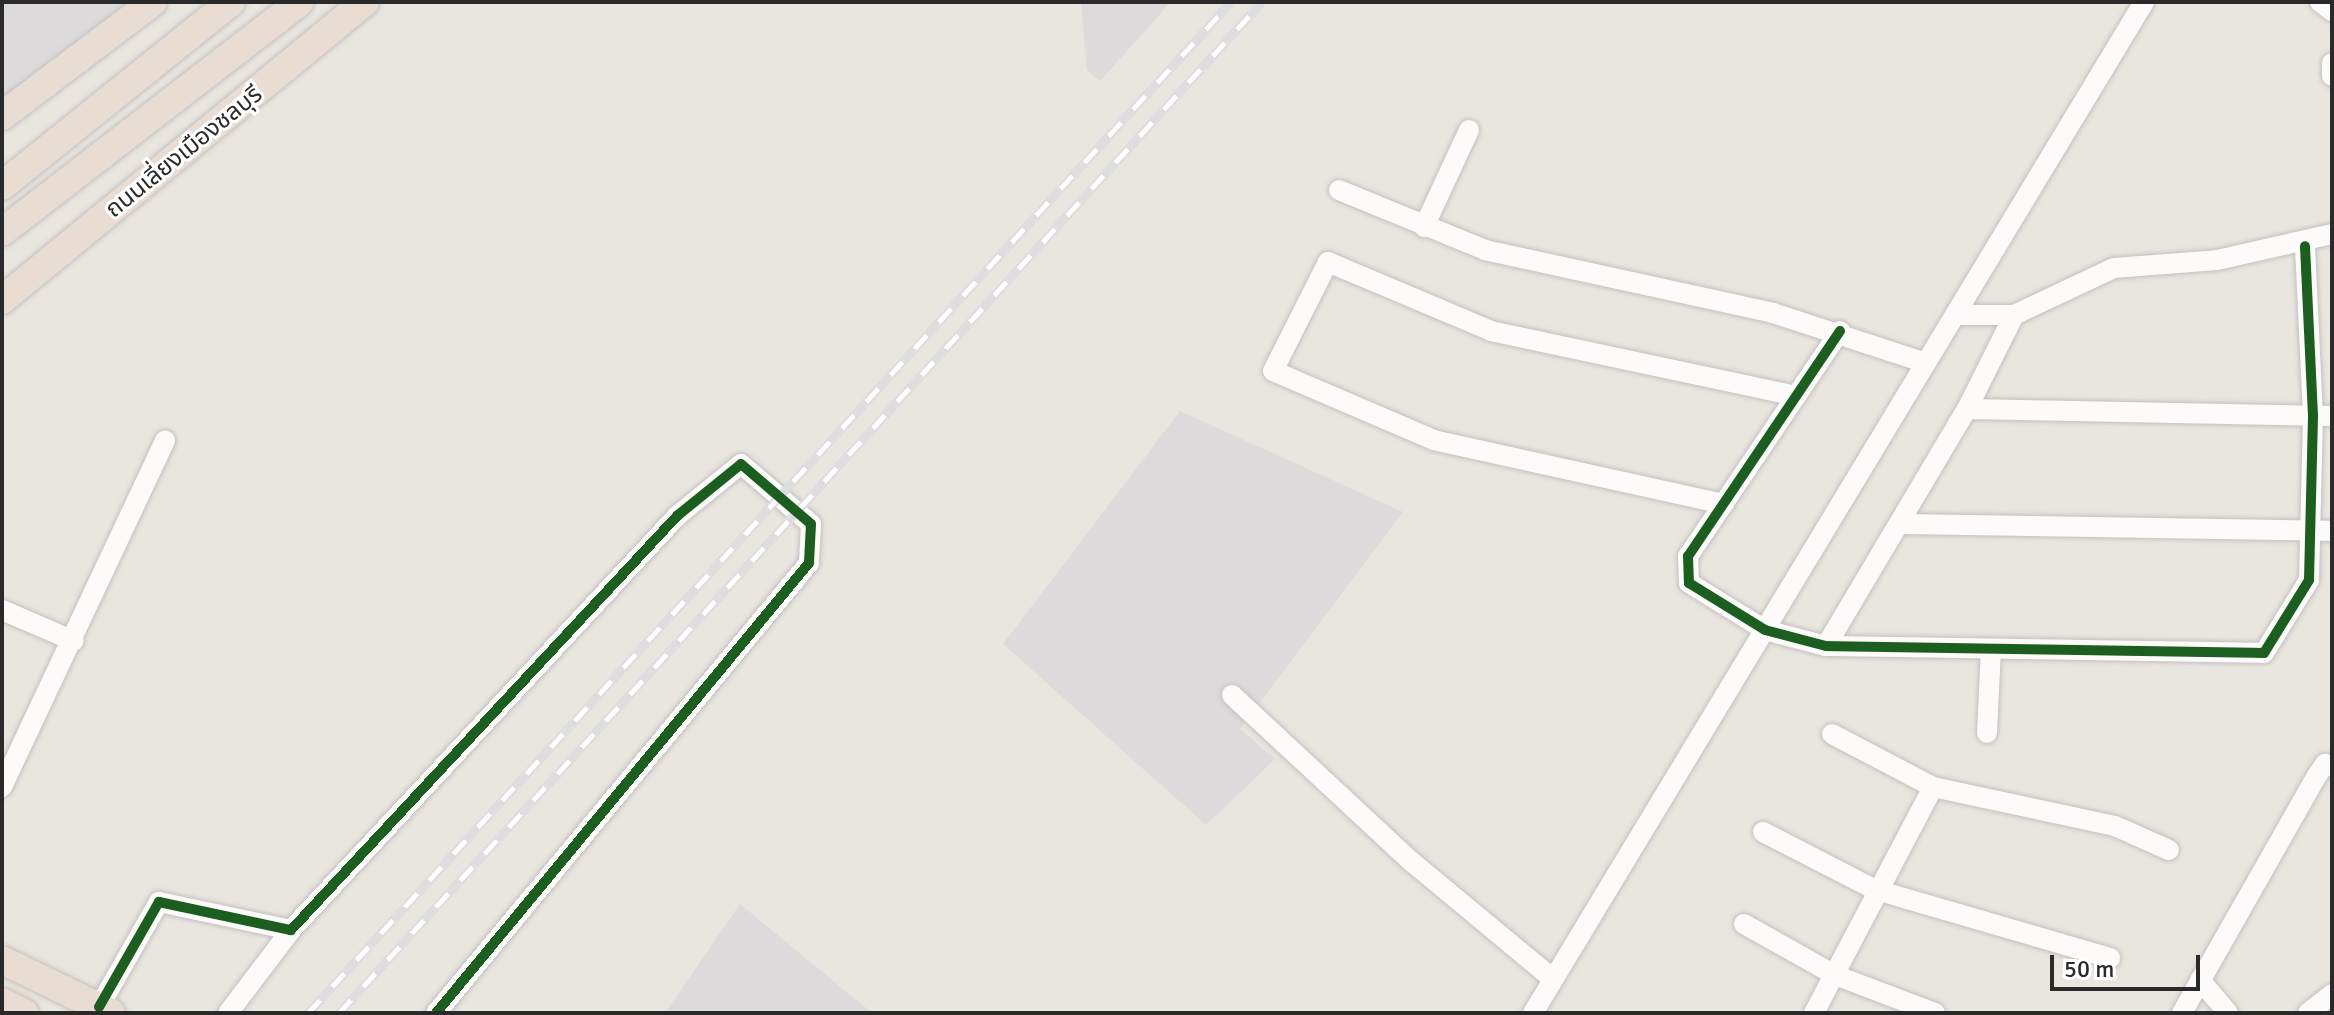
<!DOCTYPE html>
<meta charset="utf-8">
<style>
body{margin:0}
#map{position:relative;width:2334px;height:1015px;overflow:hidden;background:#e9e5df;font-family:Signika,"Noto Sans Thai",sans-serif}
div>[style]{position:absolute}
.industrial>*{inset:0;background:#dddadb}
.roads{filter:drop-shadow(0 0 2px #c2c1c1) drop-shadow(0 0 2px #c2c1c1)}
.minor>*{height:20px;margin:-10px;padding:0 10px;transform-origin:10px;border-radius:10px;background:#fcfbfa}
.highway>*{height:28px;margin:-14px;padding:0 14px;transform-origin:14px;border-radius:14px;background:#e9ddd3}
.rail>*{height:9px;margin-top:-4.5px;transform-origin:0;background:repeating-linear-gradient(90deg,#fff 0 18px,#dddddf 0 36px);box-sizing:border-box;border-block:2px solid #dddddf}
.cycleway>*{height:10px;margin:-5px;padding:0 5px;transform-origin:5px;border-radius:5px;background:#1b5e20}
span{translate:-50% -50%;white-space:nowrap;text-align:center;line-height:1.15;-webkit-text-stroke:6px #fff;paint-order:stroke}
.street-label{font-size:24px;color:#2a2a2a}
.frame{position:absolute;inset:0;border:4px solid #2a2a2a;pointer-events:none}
.scale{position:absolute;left:2050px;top:955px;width:150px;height:36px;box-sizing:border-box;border:4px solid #2a2a2a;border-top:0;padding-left:10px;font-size:24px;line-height:28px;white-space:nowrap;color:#2a2a2a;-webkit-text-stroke:6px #fff;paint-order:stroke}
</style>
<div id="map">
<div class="industrial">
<div style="clip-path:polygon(2px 2px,135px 2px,2px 102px)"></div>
<div style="clip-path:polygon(1081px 2px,1171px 2px,1100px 81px,1087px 70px)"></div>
<div style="clip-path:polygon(1180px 411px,1403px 512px,1240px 729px,1275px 759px,1206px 825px,1003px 644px)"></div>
<div style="clip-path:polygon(740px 904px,872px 1013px,665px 1013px)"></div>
</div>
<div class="roads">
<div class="minor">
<div style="left:2320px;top:2px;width:15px;rotate:37deg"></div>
<div style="left:2332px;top:63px;width:13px;rotate:90deg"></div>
<div style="left:1339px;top:190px;width:158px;rotate:22.3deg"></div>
<div style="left:1485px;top:250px;width:295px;rotate:12.3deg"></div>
<div style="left:1773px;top:313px;width:161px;rotate:18.1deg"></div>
<div style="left:1424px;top:227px;width:107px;rotate:-65.1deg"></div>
<div style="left:1955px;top:315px;width:59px"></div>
<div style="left:2014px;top:315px;width:110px;rotate:-25.2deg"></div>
<div style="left:2114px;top:268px;width:103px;rotate:-4.4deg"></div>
<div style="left:2217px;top:260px;width:118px;rotate:-12.7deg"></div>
<div style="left:1840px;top:331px;width:272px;rotate:124deg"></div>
<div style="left:1688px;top:556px;width:27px;rotate:88deg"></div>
<div style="left:1689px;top:583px;width:89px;rotate:31.7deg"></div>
<div style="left:1765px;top:630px;width:63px;rotate:14.7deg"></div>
<div style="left:1826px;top:646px;width:438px;rotate:0.9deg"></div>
<div style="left:2264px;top:653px;width:86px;rotate:-58.3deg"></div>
<div style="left:2309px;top:580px;width:164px;rotate:-88.6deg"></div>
<div style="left:2313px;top:416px;width:170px;rotate:-92.7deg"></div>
<div style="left:1967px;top:409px;width:365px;rotate:1.1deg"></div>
<div style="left:1724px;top:504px;width:297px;rotate:-167.6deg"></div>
<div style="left:1434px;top:440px;width:175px;rotate:-156.8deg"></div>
<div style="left:1273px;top:371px;width:122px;rotate:-63.2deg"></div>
<div style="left:1328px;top:262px;width:177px;rotate:22.9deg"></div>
<div style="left:1491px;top:331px;width:312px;rotate:12deg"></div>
<div style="left:1900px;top:524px;width:432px;rotate:0.9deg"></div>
<div style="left:2px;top:610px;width:78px;rotate:23.3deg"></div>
<div style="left:1826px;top:646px;width:276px;rotate:-59.3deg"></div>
<div style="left:1967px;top:409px;width:105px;rotate:-63.4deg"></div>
<div style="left:1232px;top:695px;width:246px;rotate:42.9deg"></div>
<div style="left:1412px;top:862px;width:183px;rotate:39.7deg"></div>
<div style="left:1987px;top:733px;width:84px;rotate:-87.3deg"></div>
<div style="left:1832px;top:734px;width:114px;rotate:27.7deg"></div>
<div style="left:1933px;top:787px;width:186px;rotate:12.1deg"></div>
<div style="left:2115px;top:826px;width:59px;rotate:24deg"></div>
<div style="left:2px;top:787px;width:383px;rotate:-64.8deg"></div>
<div style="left:1763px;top:832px;width:127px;rotate:27.2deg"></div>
<div style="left:1876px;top:890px;width:244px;rotate:16.2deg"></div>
<div style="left:1744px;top:924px;width:104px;rotate:29.3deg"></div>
<div style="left:1835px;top:975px;width:107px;rotate:20.8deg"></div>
<div style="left:2200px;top:980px;width:43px;rotate:49.7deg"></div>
<div style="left:99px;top:1007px;width:121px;rotate:-60.3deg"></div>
<div style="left:159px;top:902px;width:135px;rotate:12deg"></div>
<div style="left:291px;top:930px;width:566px;rotate:-47deg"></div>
<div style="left:677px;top:516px;width:82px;rotate:-39.1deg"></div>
<div style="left:741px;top:464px;width:92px;rotate:40.6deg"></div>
<div style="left:811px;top:524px;width:39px;rotate:93deg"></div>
<div style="left:809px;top:563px;width:584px;rotate:129.65deg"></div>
<div style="left:228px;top:1013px;width:104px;rotate:-52.8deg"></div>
<div style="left:1533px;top:1013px;width:1181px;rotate:-58.85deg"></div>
<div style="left:1814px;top:1013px;width:255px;rotate:-62.2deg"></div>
<div style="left:2182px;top:1013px;width:271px;rotate:-60.4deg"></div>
<div style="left:2316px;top:777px;width:16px;rotate:-55deg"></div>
<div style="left:2325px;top:764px;width:7px;rotate:16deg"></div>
<div style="left:2308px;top:1013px;width:31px;rotate:-38deg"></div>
</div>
<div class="highway">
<div style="left:2px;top:116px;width:189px;rotate:-37.1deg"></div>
<div style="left:2px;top:186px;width:294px;rotate:-38.8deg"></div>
<div style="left:2px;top:232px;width:376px;rotate:-37.7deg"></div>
<div style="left:2px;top:300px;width:470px;rotate:-39.4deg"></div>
<div style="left:2px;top:960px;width:121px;rotate:25.9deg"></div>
<div style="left:2px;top:1002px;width:25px;rotate:26deg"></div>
</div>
</div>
<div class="rail">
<div style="left:308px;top:1013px;width:1369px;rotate:-47.61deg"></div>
<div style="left:339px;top:1013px;width:1369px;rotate:-47.61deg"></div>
</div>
<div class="cycleway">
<div style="left:1840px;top:331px;width:272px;rotate:124deg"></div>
<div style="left:1688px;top:556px;width:27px;rotate:88deg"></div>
<div style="left:1689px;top:583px;width:89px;rotate:31.7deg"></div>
<div style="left:1765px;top:630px;width:63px;rotate:14.7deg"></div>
<div style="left:1826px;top:646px;width:438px;rotate:0.9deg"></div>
<div style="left:2264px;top:653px;width:86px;rotate:-58.3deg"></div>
<div style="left:2309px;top:580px;width:164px;rotate:-88.6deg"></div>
<div style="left:2313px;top:416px;width:170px;rotate:-92.7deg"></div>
<div style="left:99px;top:1007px;width:121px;rotate:-60.3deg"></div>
<div style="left:159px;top:902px;width:135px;rotate:12deg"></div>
<div style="left:291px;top:930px;width:566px;rotate:-47deg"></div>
<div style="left:677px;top:516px;width:82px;rotate:-39.1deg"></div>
<div style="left:741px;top:464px;width:92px;rotate:40.6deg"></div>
<div style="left:811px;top:524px;width:39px;rotate:93deg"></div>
<div style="left:809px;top:563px;width:584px;rotate:129.65deg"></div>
</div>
<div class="street-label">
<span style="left:184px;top:152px;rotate:-39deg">ถนนเลี่ยงเมืองชลบุรี</span>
</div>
<div class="frame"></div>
<div class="scale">50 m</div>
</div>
